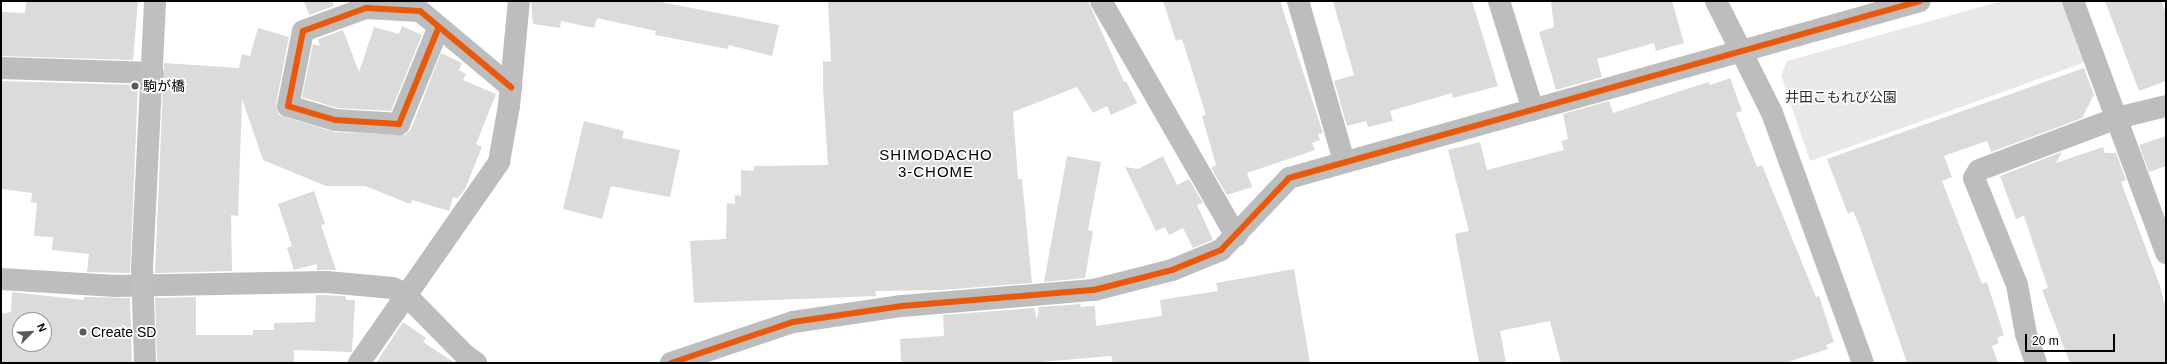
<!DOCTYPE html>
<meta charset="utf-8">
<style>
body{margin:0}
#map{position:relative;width:2167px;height:364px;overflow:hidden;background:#fff;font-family:Arial,"Noto Sans JP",sans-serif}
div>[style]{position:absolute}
.green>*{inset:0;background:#e8e8e8}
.building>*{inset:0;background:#dbdbdb}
.street>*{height:22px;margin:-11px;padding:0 11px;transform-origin:11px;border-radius:11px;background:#bdbdbd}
.secondary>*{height:22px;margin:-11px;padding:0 11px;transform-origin:11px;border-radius:11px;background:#bfbfbf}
.cycleway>*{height:6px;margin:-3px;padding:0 3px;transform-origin:3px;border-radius:3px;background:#e8590c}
.dots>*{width:11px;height:11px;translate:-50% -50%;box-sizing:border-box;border:2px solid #fff;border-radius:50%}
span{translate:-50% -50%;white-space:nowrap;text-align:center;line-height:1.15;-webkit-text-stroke:3.5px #fff;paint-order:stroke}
.poi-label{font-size:14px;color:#000}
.left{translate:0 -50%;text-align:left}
.park-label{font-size:14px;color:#2c2c2c}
.neighbourhood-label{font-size:15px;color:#000;letter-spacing:1px}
.frame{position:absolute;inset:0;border:2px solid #000;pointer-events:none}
.north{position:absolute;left:12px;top:312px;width:40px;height:40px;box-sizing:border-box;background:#fff;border:1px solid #999;border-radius:50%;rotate:66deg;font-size:11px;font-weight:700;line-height:16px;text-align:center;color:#000}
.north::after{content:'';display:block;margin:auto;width:14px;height:18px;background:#595959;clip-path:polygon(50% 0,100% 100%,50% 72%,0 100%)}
.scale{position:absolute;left:2025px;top:334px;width:90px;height:18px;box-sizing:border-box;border:2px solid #000;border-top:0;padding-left:5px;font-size:12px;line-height:14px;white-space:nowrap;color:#000;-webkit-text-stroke:3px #fff;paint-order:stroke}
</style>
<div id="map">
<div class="green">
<div style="clip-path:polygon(2002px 1px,2064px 1px,2086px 62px,1810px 161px,1781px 75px,1787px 61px)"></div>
</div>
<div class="building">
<div style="clip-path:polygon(26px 1px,138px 1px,133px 60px,1px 56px,1px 12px,25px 13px)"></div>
<div style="clip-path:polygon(304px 1px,332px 1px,334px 6px,309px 15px)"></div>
<div style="clip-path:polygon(531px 1px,656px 1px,779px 25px,772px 56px,729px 45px,728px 49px,655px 35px,656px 31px,597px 18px,594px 28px,561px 21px,560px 28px,533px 24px)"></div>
<div style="clip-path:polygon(828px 1px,1088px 1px,1124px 82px,1126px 81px,1137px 103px,1111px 115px,1107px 106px,1093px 113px,1077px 87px,1013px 112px,1018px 179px,1022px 179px,1032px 283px,941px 290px,875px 291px,876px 296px,694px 303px,690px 241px,726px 239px,727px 203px,735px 204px,735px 195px,741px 196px,741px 170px,754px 171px,754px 166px,828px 165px,823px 88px,823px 61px,831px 62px)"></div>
<div style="clip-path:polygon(1163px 1px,1280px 1px,1323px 133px,1318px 134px,1320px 140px,1312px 143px,1315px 150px,1247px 173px,1252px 187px,1227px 195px,1211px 168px,1216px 165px,1202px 116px,1206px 115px,1182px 39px,1176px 41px)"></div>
<div style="clip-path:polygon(1333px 1px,1472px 1px,1498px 86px,1453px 98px,1452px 93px,1390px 111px,1393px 121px,1368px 127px,1366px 121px,1347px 126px,1334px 81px,1354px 75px)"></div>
<div style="clip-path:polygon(1551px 1px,1672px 1px,1684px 43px,1656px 51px,1654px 43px,1597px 59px,1602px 77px,1556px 90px,1539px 32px,1554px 27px)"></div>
<div style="clip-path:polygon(2105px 1px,2161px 1px,2166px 13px,2166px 81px,2139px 91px)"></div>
<div style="clip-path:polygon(402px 26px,422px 35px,391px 111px,337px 108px,302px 97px,313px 44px,320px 46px,318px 39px,343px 30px,359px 72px,374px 27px,399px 34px)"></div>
<div style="clip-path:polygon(258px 28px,289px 37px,276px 104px,279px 115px,334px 132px,405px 135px,411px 129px,441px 53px,462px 63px,459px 70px,466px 74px,463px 80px,496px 94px,476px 144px,482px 147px,465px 189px,458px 198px,453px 197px,449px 211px,412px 200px,410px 204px,365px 186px,326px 186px,263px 160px,242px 99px,238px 216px,231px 215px,232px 271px,155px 273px,164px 63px,239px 68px,242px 54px,250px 56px)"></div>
<div style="clip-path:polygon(2084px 68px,2094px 95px,2082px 118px,1991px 152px,1987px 141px,1944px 156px,1952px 177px,1942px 181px,1982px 284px,1987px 282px,2004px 335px,1997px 338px,1999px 343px,1992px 346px,1998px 363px,1907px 363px,1860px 227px,1853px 211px,1848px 214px,1827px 159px)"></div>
<div style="clip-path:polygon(1730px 78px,1742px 111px,1736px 113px,1757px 167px,1762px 165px,1816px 297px,1819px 296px,1834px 342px,1826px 345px,1828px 349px,1785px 363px,1561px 363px,1550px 321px,1500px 331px,1506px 363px,1479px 363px,1455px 234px,1469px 231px,1448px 150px,1480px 142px,1487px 170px,1564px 150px,1561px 141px,1568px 139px,1563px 114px,1609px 101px,1613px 113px,1708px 82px,1710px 85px)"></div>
<div style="clip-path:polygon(1px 81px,138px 85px,130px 273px,87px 272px,89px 254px,52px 250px,53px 237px,34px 236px,37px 203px,31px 202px,32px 193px,1px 189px)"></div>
<div style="clip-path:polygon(584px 121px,624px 131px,622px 138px,680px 150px,670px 197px,611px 186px,602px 219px,563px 209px)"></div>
<div style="clip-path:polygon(2166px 136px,2166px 166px,2149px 172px,2139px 145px)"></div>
<div style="clip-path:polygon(2103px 147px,2105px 153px,2116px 153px,2126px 180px,2121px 182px,2160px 286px,2166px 309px,2166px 363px,2070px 363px,2042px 290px,2048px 288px,2024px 216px,2016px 219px,2000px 176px,2062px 152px,2056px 163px)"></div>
<div style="clip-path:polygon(1067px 156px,1101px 162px,1088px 230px,1093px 231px,1085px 278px,1044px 282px)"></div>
<div style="clip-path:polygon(1163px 156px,1177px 185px,1189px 179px,1203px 203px,1197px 205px,1213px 240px,1193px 248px,1183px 228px,1169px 235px,1165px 227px,1156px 231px,1125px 167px,1138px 169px)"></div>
<div style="clip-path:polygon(314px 191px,325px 224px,321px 225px,336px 270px,317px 270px,317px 264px,294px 270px,287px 248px,292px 246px,278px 204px)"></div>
<div style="clip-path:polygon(1294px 269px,1310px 363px,1113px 363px,1111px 356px,1029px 363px,901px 363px,900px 339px,944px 336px,943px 315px,1034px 308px,1037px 320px,1039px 307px,1081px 304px,1080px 307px,1095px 306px,1096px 326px,1162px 316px,1160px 300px,1218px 291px,1216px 283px)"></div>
<div style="clip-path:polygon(evenodd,12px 292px,84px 300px,84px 297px,130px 298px,132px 363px,1px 363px,1px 314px,11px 312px,12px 292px,20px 320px,44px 320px,44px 344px,20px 344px,20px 320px)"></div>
<div style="clip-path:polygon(316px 295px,345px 296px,347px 300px,355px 300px,352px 352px,294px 350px,294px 363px,157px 363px,155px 298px,196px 297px,196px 335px,253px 335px,253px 330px,274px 330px,274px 323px,315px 322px)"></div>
<div style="clip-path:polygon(403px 322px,426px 338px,423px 342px,455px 363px,376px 363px)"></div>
</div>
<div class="street">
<div style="left:1101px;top:1px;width:271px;rotate:60.1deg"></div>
<div style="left:1298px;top:1px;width:166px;rotate:74deg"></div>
<div style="left:1499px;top:1px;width:114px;rotate:72.7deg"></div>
<div style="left:1716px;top:1px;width:125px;rotate:63.4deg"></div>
<div style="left:1772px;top:113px;width:266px;rotate:70deg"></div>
<div style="left:2073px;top:1px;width:269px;rotate:69.7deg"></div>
<div style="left:438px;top:29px;width:103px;rotate:112.3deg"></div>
<div style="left:399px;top:124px;width:64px;rotate:-176.4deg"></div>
<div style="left:335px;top:120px;width:49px;rotate:-163.4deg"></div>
<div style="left:288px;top:106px;width:76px;rotate:-78.7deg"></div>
<div style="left:303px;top:31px;width:67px;rotate:-20.1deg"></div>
<div style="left:366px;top:8px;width:54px;rotate:3.2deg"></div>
<div style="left:420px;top:11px;width:119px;rotate:39.9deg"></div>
<div style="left:1px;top:68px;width:152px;rotate:1.9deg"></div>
<div style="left:1px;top:279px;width:115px;rotate:3.5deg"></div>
<div style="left:116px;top:286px;width:211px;rotate:-1.1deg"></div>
<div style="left:327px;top:282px;width:66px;rotate:5.2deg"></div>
<div style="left:393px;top:288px;width:15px;rotate:28deg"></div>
<div style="left:406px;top:295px;width:84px;rotate:45.5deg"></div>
<div style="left:465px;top:355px;width:14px;rotate:36deg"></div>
<div style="left:359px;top:363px;width:245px;rotate:-55.1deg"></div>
<div style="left:499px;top:162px;width:57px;rotate:-79.9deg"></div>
<div style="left:509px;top:106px;width:105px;rotate:-84.6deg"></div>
<div style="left:671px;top:363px;width:129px;rotate:-18.6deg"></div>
<div style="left:793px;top:322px;width:110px;rotate:-8.4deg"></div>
<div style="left:902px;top:306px;width:193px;rotate:-4.8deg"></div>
<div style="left:1094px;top:290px;width:81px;rotate:-14.4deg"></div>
<div style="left:1172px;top:270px;width:53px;rotate:-22.2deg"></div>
<div style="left:1221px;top:250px;width:99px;rotate:-46.6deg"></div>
<div style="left:1289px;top:178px;width:655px;rotate:-15.67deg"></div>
<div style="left:2036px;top:363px;width:31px;rotate:-109deg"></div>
<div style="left:2026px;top:334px;width:50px;rotate:-100.4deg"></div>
<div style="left:2017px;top:285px;width:115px;rotate:-111.9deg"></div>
<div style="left:1974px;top:178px;width:9px;rotate:-58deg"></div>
<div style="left:1979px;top:170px;width:147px;rotate:-20.6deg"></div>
<div style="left:2117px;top:118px;width:50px;rotate:-13.8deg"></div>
</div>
<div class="secondary">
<div style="left:145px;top:363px;width:95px;rotate:-91.8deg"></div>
<div style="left:142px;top:268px;width:267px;rotate:-87.2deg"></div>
</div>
<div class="cycleway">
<div style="left:438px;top:29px;width:103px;rotate:112.3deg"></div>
<div style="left:399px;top:124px;width:64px;rotate:-176.4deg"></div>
<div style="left:335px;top:120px;width:49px;rotate:-163.4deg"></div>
<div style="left:288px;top:106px;width:76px;rotate:-78.7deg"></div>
<div style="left:303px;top:31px;width:67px;rotate:-20.1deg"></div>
<div style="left:366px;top:8px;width:54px;rotate:3.2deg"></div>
<div style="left:420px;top:11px;width:119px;rotate:39.9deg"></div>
<div style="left:671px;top:363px;width:129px;rotate:-18.6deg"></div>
<div style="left:793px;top:322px;width:110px;rotate:-8.4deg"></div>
<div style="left:902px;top:306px;width:193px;rotate:-4.8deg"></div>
<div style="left:1094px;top:290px;width:81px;rotate:-14.4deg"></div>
<div style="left:1172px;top:270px;width:53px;rotate:-22.2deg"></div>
<div style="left:1221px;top:250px;width:99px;rotate:-46.6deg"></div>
<div style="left:1289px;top:178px;width:655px;rotate:-15.67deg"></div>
</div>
<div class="dots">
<div style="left:135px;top:86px;background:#595959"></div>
<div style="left:83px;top:332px;background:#595959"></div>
</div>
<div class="poi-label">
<span class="left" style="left:143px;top:86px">駒が橋</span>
<span class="left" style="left:91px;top:332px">Create SD</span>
</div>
<div class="park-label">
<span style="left:1841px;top:97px">井田こもれび公園</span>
</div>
<div class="neighbourhood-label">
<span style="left:936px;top:163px">SHIMODACHO<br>3-CHOME</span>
</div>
<div class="frame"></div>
<div class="north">N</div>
<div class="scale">20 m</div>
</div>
